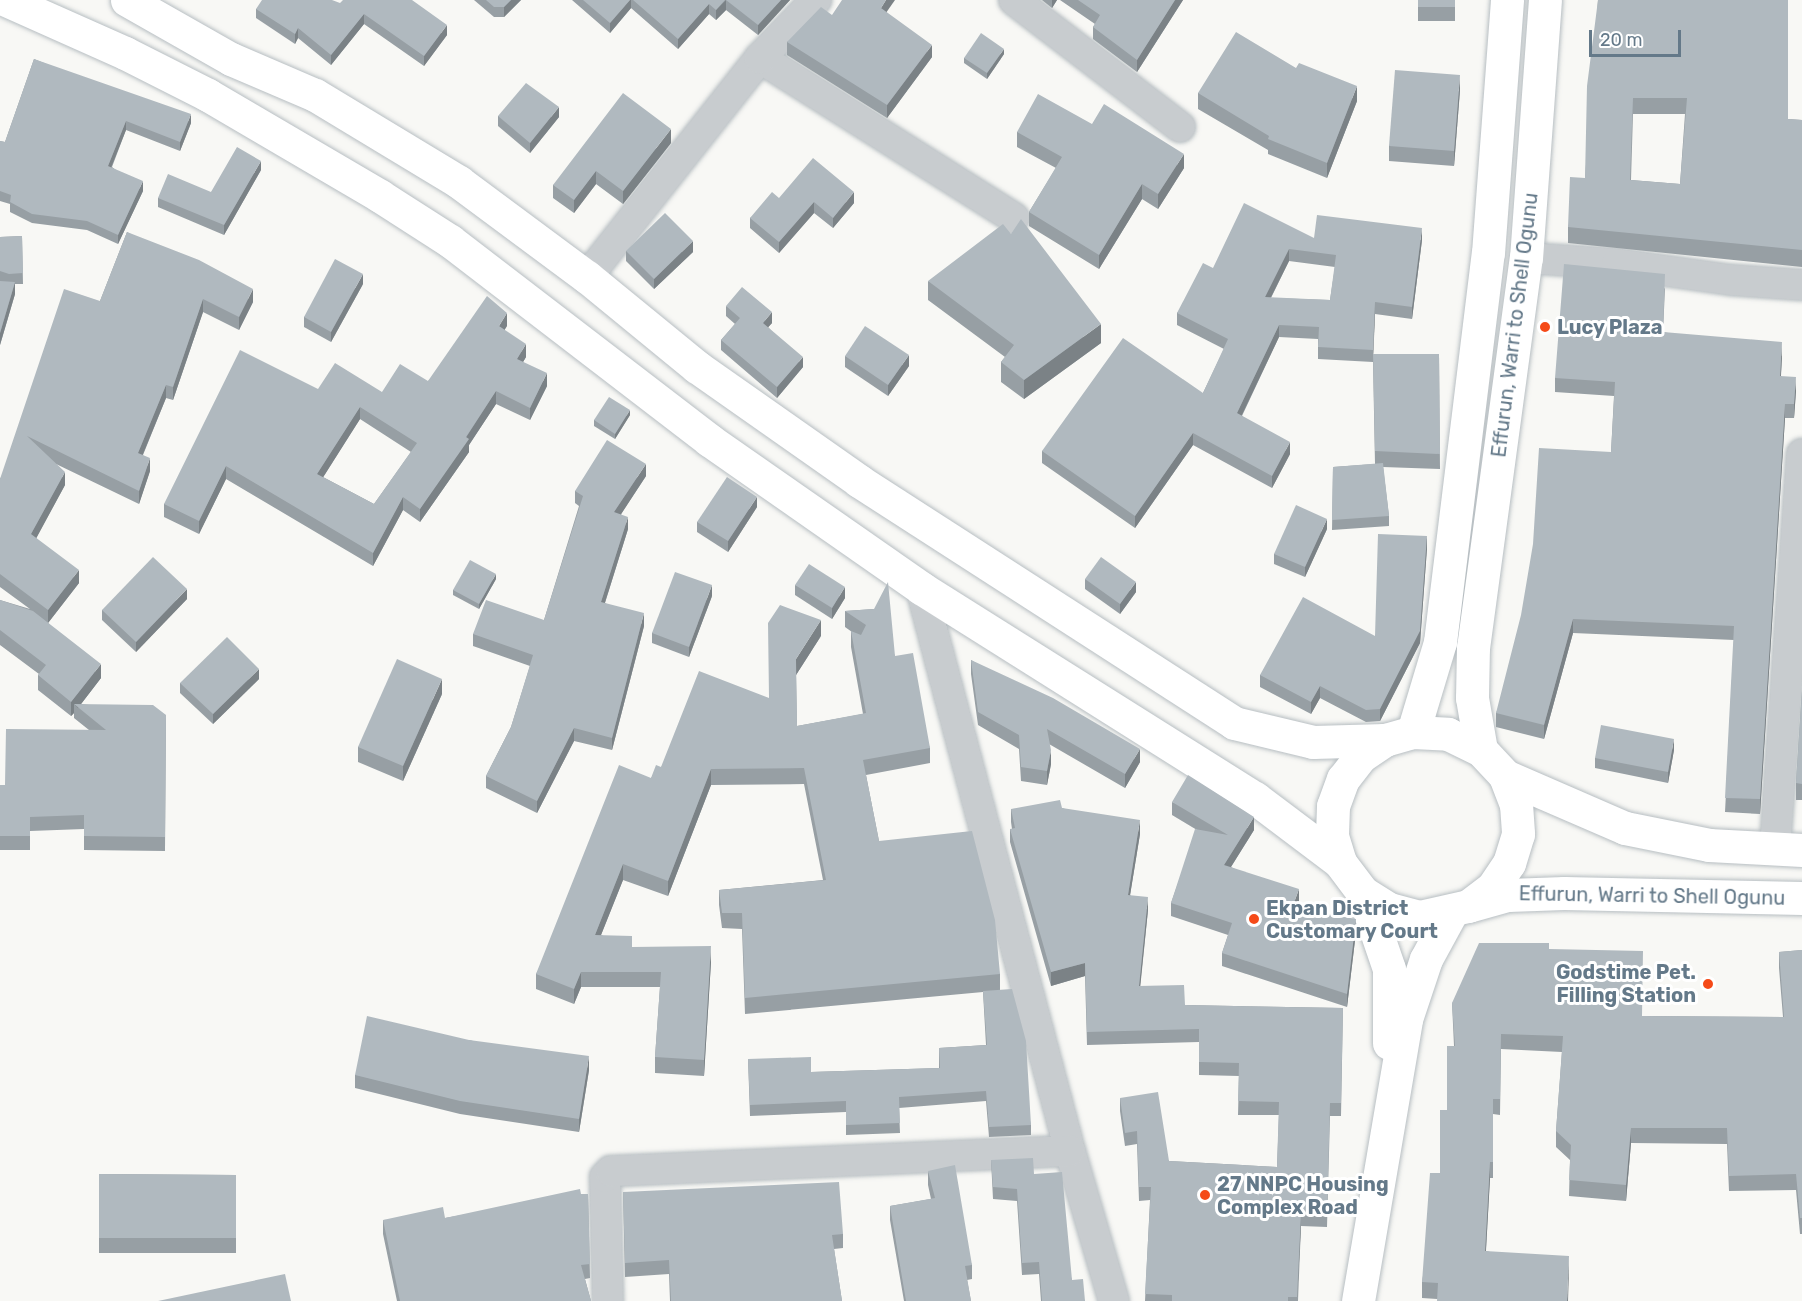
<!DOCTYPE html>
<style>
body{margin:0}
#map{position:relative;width:1802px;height:1301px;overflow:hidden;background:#f8f8f5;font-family:Rubik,sans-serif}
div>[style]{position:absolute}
.roads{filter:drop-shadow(0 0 2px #b7bec2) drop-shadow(0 0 2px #b7bec2)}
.street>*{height:30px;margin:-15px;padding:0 15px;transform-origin:15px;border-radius:15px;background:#c8cccf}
.secondary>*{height:33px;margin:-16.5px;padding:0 16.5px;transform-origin:16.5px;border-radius:16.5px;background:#fff}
.wall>*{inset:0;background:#979fa4}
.shaded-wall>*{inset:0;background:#7b8286}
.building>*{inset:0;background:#b0b9bf}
.dots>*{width:16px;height:16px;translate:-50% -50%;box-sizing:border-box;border:3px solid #fff;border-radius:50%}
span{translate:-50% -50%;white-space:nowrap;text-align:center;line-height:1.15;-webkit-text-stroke:6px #fff;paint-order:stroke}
.street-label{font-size:20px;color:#647989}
.poi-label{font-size:20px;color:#647989;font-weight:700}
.left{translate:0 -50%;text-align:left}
.right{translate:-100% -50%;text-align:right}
.scale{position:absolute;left:1589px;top:30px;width:92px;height:27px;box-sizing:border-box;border:3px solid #647989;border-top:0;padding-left:8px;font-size:18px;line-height:21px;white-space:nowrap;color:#647989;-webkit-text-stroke:4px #fff;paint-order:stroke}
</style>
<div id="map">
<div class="roads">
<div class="street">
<div style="left:1014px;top:0;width:209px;rotate:37.4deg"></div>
<div style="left:760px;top:58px;width:300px;rotate:32.2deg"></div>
<div style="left:1526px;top:258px;width:91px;rotate:3.8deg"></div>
<div style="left:1617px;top:264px;width:115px;rotate:8deg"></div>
<div style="left:1731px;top:280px;width:71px;rotate:4deg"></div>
<div style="left:587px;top:277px;width:279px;rotate:-51.7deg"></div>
<div style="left:760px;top:58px;width:81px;rotate:-46deg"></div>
<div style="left:921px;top:588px;width:582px;rotate:75.18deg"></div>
<div style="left:1070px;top:1151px;width:156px;rotate:73.7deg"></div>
<div style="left:1775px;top:849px;width:396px;rotate:-86.1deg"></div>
<div style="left:608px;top:1301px;width:124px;rotate:-91.4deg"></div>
<div style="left:605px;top:1177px;width:8px;rotate:-45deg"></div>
<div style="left:611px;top:1171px;width:459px;rotate:-2.5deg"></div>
</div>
<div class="secondary">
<div style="left:6px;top:0;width:130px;rotate:24deg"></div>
<div style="left:125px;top:53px;width:93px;rotate:26.8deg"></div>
<div style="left:208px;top:95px;width:199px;rotate:30.4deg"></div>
<div style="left:380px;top:196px;width:83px;rotate:32.7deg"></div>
<div style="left:450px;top:241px;width:327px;rotate:37.5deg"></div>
<div style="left:709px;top:440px;width:259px;rotate:34.9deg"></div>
<div style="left:921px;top:588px;width:395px;rotate:32.2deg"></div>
<div style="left:1255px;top:798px;width:106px;rotate:37deg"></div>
<div style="left:127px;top:0;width:120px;rotate:29.6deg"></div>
<div style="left:231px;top:59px;width:91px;rotate:23.2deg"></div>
<div style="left:315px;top:95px;width:168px;rotate:31.1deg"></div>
<div style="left:459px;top:182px;width:159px;rotate:36.6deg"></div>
<div style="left:587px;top:277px;width:142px;rotate:39.3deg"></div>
<div style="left:697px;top:367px;width:198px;rotate:35.1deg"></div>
<div style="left:859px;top:481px;width:446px;rotate:32.8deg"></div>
<div style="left:1234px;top:723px;width:81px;rotate:13.5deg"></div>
<div style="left:1313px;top:742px;width:72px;rotate:-1.6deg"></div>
<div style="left:1385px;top:740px;width:29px;rotate:-16deg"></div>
<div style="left:1413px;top:732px;width:35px;rotate:3deg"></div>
<div style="left:1448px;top:734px;width:37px;rotate:26deg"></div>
<div style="left:1481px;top:750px;width:35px;rotate:47deg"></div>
<div style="left:1505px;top:776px;width:30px;rotate:69deg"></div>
<div style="left:1516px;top:804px;width:30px;rotate:86deg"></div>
<div style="left:1518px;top:834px;width:30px;rotate:107deg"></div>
<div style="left:1509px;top:863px;width:30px;rotate:124deg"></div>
<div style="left:1492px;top:888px;width:30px;rotate:143deg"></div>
<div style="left:1468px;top:906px;width:50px;rotate:167.3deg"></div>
<div style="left:1419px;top:917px;width:31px;rotate:-165deg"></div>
<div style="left:1389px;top:909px;width:31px;rotate:-148deg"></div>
<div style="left:1363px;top:893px;width:39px;rotate:-127deg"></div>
<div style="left:1340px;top:862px;width:28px;rotate:-107deg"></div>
<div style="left:1332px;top:835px;width:29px;rotate:-88deg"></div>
<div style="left:1333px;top:806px;width:29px;rotate:-70deg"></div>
<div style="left:1343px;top:779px;width:29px;rotate:-52deg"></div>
<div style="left:1361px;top:756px;width:29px;rotate:-34deg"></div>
<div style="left:1413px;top:732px;width:94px;rotate:-73.3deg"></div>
<div style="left:1440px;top:642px;width:392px;rotate:-83deg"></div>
<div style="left:1488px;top:253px;width:254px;rotate:-85.7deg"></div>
<div style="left:1481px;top:750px;width:53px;rotate:-99.8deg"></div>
<div style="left:1472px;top:698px;width:50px;rotate:-88.9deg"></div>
<div style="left:1473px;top:648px;width:394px;rotate:-82.3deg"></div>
<div style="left:1526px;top:258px;width:259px;rotate:-85.8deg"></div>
<div style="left:1505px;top:776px;width:131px;rotate:23.4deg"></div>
<div style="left:1625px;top:828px;width:86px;rotate:11.4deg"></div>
<div style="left:1709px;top:845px;width:93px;rotate:3.1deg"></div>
<div style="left:1363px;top:893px;width:80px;rotate:71.1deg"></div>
<div style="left:1389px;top:969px;width:74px;rotate:90deg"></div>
<div style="left:1472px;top:905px;width:37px;rotate:-16deg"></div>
<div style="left:1508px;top:895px;width:56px;rotate:-2deg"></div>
<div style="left:1564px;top:893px;width:238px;rotate:1.2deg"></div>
<div style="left:1358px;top:1301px;width:286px;rotate:-80.3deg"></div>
<div style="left:1406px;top:1019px;width:63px;rotate:-71.6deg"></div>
<div style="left:1426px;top:959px;width:52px;rotate:-61.5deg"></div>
</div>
</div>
<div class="wall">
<div style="clip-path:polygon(474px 0,521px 0,504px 17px,494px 17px)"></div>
<div style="clip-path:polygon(572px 0,790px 0,758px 35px,726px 10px,716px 20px,709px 14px,678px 49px,631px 8px,610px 33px)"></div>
<div style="clip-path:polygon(1042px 0,1057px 0,1052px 8px)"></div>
<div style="clip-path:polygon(1060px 0,1183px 0,1137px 72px,1093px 39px,1093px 27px,1095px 24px)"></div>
<div style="clip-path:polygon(1418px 0,1455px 0,1455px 21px,1418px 21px)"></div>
<div style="clip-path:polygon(evenodd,1598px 0,1788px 119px,1802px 120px,1802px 267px,1568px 243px,1568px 227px,1585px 178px,1598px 0,1633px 114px,1685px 114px,1680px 184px,1631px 180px,1633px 114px)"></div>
<div style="clip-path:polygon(340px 3px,447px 35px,424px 66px,364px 24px,331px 65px,298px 38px,295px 44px,256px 18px,256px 9px)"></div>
<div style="clip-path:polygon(886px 12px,932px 57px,887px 118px,787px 55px,787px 42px,832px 15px)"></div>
<div style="clip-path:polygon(1004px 54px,987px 79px,964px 63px,964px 58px)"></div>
<div style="clip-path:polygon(34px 59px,191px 123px,180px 151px,126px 130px,112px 167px,143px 191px,118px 244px,87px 230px,32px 223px,10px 212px,10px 204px,0 201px,0 141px,5px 142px)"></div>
<div style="clip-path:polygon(1296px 68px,1357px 101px,1327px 178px,1268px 154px,1268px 150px,1198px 109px,1198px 93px)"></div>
<div style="clip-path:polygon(1460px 90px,1454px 166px,1389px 161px,1389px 146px)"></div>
<div style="clip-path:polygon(498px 116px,559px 117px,530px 153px,498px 126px)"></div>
<div style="clip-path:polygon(1092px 124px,1184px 168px,1158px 209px,1142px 199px,1099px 269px,1029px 226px,1029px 212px,1056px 168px,1017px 147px,1017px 132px)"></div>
<div style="clip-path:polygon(671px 143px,623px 204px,596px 184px,574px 213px,553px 198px,553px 185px)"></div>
<div style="clip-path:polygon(261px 170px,224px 235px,158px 207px,158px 198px,211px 192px)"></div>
<div style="clip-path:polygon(779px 198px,854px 203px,833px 228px,814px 213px,779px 253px,750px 228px,750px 218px)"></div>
<div style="clip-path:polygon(127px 232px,253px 302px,239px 330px,203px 312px,173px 400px,166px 398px,143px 455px,150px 471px,139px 504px,56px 464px,65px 485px,36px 538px,79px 583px,48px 623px,101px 678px,81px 704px,166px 715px,165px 851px,84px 850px,84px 829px,30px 831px,30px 850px,0 850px,0 785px,5px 785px,89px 730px,74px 718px,74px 713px,71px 716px,38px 690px,38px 675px,39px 674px,0 645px,0 600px,30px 609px,0 587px,0 479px,100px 301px)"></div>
<div style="clip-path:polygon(22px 236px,23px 284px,15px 284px,15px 294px,0 345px,0 237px)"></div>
<div style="clip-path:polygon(evenodd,1314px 238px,1422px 240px,1412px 319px,1375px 314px,1373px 354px,1439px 354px,1440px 469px,1383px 467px,1389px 516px,1389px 526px,1332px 530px,1333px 467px,1375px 464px,1373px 362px,1318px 359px,1318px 339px,1279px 337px,1242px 416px,1290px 454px,1272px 488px,1193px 445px,1135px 528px,1042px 463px,1042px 451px,1203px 393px,1224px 349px,1177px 325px,1177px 313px,1213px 268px,1314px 238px,1289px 261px,1335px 267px,1330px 300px,1271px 298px,1289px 261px)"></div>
<div style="clip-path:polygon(626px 251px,693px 252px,654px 289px,626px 261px)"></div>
<div style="clip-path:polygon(928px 281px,1101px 343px,1024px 399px,1001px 382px,1001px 362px,1005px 357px,928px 300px)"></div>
<div style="clip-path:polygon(363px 284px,331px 342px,304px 327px,304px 317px)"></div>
<div style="clip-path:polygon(1665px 288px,1663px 332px,1782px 356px,1781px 376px,1796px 391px,1794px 418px,1785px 418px,1760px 814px,1725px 812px,1734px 640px,1573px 633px,1544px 739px,1496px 727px,1496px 713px,1611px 452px,1614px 396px,1555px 392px,1555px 378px)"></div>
<div style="clip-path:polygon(726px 306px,772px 323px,768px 327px,803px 367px,777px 398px,721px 350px,721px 340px,735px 324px,726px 316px)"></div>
<div style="clip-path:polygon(evenodd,507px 326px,504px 330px,526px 357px,523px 362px,547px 386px,530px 420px,496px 404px,469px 445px,469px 452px,420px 522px,403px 510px,373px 566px,226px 479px,199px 534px,164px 517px,164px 504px,318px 389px,382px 392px,428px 381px,507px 326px,360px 419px,411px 452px,374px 504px,323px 477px,360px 419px)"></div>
<div style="clip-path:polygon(845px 356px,909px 366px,888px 396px,845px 367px)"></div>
<div style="clip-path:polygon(630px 415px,615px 439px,594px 426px,594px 420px)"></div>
<div style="clip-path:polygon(646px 476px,621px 514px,628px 529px,605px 603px,644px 626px,612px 750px,574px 741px,537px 813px,486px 788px,486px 776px,511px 727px,530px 666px,473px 646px,473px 634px,544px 620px,579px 506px,575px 503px,575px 491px)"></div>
<div style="clip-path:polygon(757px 507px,728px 552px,697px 532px,697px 522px)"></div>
<div style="clip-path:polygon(1327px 529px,1305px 577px,1274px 564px,1274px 554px)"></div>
<div style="clip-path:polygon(1427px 548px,1420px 643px,1380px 721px,1366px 722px,1320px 698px,1311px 714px,1260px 687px,1260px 675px,1375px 636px)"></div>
<div style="clip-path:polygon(496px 579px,479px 609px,453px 595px,453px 590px)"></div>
<div style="clip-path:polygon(1085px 579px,1136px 592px,1120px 614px,1085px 589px)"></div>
<div style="clip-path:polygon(795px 585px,845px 598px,832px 619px,795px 595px)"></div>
<div style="clip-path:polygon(712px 596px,689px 657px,652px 643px,652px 633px)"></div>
<div style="clip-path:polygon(187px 599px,136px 652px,102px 620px,102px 610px)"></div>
<div style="clip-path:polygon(874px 609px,895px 656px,930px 748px,930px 763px,866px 775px,879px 841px,1000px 974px,1000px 990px,1031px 1125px,1031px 1135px,989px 1137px,986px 1101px,899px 1108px,900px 1133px,846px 1135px,846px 1112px,750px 1116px,748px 1059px,811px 1072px,939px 1068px,939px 1048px,986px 1045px,983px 992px,745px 1014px,742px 929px,722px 928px,719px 905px,719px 890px,823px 880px,804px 784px,711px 785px,668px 896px,623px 880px,601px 935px,632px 947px,711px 962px,704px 1076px,655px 1073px,655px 1057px,660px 987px,581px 987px,574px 1004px,536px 989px,536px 974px,651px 778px,661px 767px,769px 698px,821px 636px,796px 675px,797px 726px,863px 714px,851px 647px,851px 631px,852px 632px,845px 627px,845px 611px)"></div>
<div style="clip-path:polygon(971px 660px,1140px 762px,1125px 788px,1049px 744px,1051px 764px,1047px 785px,1021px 781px,1019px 749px,978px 725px,971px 674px)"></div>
<div style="clip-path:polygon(259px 679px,213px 724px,180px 693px,180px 683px)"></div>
<div style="clip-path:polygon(1802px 690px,1802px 800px,1796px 800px,1796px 783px)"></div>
<div style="clip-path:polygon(442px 694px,403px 781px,358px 762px,358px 747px)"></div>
<div style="clip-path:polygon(1674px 750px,1668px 783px,1595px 768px,1595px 758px)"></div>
<div style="clip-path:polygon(1172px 802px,1254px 830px,1231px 867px,1299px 902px,1296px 909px,1356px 932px,1347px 1007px,1222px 966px,1222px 953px,1228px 935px,1171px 916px,1171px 903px,1197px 830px,1172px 815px)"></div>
<div style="clip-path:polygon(1062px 808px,1140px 834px,1130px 895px,1148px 910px,1140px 986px,1185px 1005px,1343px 1008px,1341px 1116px,1330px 1116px,1327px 1227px,1301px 1226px,1298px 1301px,1145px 1301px,1150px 1200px,1139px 1201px,1137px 1144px,1125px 1146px,1120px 1111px,1120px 1098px,1169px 1161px,1277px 1167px,1279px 1115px,1238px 1115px,1239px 1076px,1199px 1075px,1199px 1042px,1087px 1045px,1085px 976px,1051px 986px,1010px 842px,1010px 829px,1012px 829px,1011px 822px,1011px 809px)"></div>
<div style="clip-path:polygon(1549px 949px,1642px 1016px,1783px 1017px,1779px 968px,1779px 952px,1802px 950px,1802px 1234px,1800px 1234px,1796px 1190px,1729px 1191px,1727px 1144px,1631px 1143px,1626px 1201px,1569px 1196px,1570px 1160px,1556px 1147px,1556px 1131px,1562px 1052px,1501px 1049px,1500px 1115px,1493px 1114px,1493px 1178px,1490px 1178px,1486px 1251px,1569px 1271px,1437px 1299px,1422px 1298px,1422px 1282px,1440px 1173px,1454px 1046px,1452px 1003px)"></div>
<div style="clip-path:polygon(469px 1040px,589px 1070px,579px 1132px,460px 1114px,355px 1088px,355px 1075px)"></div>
<div style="clip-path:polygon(991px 1160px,1034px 1174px,1072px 1280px,1085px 1301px,1041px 1301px,1039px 1274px,1022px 1275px,1017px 1201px,993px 1199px)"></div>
<div style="clip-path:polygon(928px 1171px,972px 1265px,972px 1279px,967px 1280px,971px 1301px,904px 1301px,890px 1220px,890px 1206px,931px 1199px,928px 1185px)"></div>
<div style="clip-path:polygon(99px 1174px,236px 1175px,236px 1253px,99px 1253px)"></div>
<div style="clip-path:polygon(623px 1192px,843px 1234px,843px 1248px,834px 1249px,842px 1301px,670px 1301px,669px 1274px,625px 1277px)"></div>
<div style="clip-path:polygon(581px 1194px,588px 1194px,590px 1278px,585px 1279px,591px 1301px,397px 1301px,383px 1234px,383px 1220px,445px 1218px)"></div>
</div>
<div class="shaded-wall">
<div style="clip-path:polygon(511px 0,521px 0,504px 17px,504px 7px)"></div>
<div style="clip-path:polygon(630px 0,631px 0,631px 8px,610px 33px,610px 23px)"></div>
<div style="clip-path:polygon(726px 0,726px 10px,716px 20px,716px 10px)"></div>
<div style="clip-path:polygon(781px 0,790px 0,758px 35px,758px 25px)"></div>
<div style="clip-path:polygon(886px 0,895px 0,881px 20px,881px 8px)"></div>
<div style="clip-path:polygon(1052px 0,1057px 0,1052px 8px)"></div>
<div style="clip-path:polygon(1175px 0,1183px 0,1137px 72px,1137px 60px)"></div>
<div style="clip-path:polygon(709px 4px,709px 14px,678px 49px,678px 39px)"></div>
<div style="clip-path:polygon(364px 14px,364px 24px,331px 65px,331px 55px)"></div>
<div style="clip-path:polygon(447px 25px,447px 35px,424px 66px,424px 56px)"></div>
<div style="clip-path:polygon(298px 28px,298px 38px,295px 44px,295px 34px)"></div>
<div style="clip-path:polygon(932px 45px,932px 57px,887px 118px,887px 105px)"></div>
<div style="clip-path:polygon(1004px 49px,1004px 54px,987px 79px,987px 73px)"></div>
<div style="clip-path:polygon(1460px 75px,1460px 90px,1454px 166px,1454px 151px)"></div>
<div style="clip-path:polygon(1357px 86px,1357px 101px,1327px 178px,1327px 163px)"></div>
<div style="clip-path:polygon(559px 107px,559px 117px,530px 153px,530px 143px)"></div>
<div style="clip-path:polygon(191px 114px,191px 123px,180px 151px,180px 142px)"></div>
<div style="clip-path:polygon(126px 121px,126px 130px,108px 175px,108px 166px)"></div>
<div style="clip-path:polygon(671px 129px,671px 143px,623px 204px,623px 191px)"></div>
<div style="clip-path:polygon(1184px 154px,1184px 168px,1158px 209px,1158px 194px)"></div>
<div style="clip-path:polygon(261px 161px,261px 170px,224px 235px,224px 225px)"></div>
<div style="clip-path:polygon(596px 171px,596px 184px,574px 213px,574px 200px)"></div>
<div style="clip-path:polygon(143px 181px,143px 191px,118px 244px,118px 235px)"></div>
<div style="clip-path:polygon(1142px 184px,1142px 199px,1099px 269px,1099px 255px)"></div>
<div style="clip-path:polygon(854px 192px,854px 203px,833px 228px,833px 218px)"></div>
<div style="clip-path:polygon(814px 202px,814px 213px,779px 253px,779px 242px)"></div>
<div style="clip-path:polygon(1422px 228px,1422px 240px,1412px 319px,1412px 307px)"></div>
<div style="clip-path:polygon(693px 241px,693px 252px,654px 289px,654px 279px)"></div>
<div style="clip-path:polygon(1289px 249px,1289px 261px,1265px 309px,1265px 297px)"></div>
<div style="clip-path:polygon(363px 274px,363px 284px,331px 342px,331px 332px)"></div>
<div style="clip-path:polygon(15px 282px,15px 294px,0 345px,0 333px)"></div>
<div style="clip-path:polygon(253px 289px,253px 302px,239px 330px,239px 317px)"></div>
<div style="clip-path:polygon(203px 299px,203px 312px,173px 400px,173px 387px)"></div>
<div style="clip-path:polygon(1375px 302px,1375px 314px,1373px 362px,1373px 350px)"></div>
<div style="clip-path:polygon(772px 312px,772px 323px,763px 333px,763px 323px)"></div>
<div style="clip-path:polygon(507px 313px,507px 326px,499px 339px,499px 326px)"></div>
<div style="clip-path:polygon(1101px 324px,1101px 343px,1024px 399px,1024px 380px)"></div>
<div style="clip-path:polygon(1279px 325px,1279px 337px,1237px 425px,1237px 413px)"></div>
<div style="clip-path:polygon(1782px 342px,1782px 356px,1780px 390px,1780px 376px)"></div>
<div style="clip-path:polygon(526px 344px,526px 357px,517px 372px,517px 359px)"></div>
<div style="clip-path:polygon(909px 355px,909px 366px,888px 396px,888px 385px)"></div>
<div style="clip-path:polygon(803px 357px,803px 367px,777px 398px,777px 387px)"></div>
<div style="clip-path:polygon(547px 373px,547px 386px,530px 420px,530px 408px)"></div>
<div style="clip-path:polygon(1796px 377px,1796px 391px,1794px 418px,1794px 404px)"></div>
<div style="clip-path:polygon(166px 385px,166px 398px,138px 466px,138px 453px)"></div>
<div style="clip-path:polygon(496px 391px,496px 404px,469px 445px,469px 452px,420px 522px,420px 509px)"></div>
<div style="clip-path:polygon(1785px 404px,1785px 418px,1760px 814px,1760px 799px)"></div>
<div style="clip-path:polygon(360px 407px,360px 419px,317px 487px,317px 474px)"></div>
<div style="clip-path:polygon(630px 410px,630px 415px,615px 439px,615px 434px)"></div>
<div style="clip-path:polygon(1193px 433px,1193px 445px,1135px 528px,1135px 516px)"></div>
<div style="clip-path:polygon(1290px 442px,1290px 454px,1272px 488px,1272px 476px)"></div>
<div style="clip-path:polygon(150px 458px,150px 471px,139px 504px,139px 491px)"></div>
<div style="clip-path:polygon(646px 464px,646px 476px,614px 525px,614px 512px)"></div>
<div style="clip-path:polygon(226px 466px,226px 479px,199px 534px,199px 521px)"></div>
<div style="clip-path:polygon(65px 472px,65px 485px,31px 548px,31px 534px)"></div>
<div style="clip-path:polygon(403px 497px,403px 510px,373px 566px,373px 553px)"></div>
<div style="clip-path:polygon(757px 497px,757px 507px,728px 552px,728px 541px)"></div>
<div style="clip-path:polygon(628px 517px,628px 529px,601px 615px,601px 602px)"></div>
<div style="clip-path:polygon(1327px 519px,1327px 529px,1305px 577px,1305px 567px)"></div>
<div style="clip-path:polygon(1427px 536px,1427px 548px,1420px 643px,1380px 721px,1380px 709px)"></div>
<div style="clip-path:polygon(79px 570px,79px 583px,48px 623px,48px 610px)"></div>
<div style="clip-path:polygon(496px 574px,496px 579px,479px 609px,479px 604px)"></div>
<div style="clip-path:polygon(1136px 582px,1136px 592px,1120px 614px,1120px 604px)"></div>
<div style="clip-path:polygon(712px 585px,712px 596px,689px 657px,689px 647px)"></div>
<div style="clip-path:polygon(845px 587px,845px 598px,832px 619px,832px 608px)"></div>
<div style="clip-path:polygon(187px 589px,187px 599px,136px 652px,136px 642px)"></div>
<div style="clip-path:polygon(644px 613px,644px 626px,612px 750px,612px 738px)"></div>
<div style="clip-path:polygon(1573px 619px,1573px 633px,1544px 739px,1544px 725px)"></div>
<div style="clip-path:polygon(821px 620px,821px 636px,796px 675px,796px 659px)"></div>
<div style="clip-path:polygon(101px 664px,101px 678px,78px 708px,74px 704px,74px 713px,71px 716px,71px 702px)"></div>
<div style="clip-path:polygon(259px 669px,259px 679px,213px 724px,213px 714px)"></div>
<div style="clip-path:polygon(442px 679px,442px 694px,403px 781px,403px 766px)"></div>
<div style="clip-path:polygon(1320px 686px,1320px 698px,1311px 714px,1311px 702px)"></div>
<div style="clip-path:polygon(574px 728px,574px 741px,537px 813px,537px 801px)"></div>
<div style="clip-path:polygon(1674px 739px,1674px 750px,1668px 783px,1668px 772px)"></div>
<div style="clip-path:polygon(1140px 749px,1140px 762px,1125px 788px,1125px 774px)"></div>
<div style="clip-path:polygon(1051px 750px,1051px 764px,1047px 785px,1047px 771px)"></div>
<div style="clip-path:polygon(711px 769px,711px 785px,668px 896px,668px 881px)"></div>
<div style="clip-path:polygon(1254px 817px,1254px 830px,1224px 878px,1224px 865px)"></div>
<div style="clip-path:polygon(1140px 820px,1140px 834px,1128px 908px,1128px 895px)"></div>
<div style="clip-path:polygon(623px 864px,623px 880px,595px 950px,595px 935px)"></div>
<div style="clip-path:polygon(1299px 889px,1299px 902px,1292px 921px,1292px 908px)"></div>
<div style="clip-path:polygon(1148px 897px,1148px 910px,1139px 999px,1139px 986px)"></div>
<div style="clip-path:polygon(1356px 919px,1356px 932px,1347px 1007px,1347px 994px)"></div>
<div style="clip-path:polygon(711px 946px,711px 962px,704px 1076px,704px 1060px)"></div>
<div style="clip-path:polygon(1085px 963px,1085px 976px,1051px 986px,1051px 972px)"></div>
<div style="clip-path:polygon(581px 972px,581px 987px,574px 1004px,574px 989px)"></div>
<div style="clip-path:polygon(589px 1056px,589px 1070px,579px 1132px,579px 1119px)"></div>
<div style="clip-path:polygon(1631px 1128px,1631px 1143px,1626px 1201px,1626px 1185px)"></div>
<div style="clip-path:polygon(1490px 1162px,1490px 1178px,1485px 1266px,1485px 1251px)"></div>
<div style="clip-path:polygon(1301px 1213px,1301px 1226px,1297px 1301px)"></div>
<div style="clip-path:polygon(1569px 1256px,1569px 1271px,1568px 1301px,1567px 1301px)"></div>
</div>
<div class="building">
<div style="clip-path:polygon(262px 0,332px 0,340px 3px,343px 0,412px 0,447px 25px,424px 56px,364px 14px,331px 55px,298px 28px,295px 34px,256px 9px)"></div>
<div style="clip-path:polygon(486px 0,511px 0,504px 7px,494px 7px)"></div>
<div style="clip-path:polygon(583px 0,630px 0,610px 23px)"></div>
<div style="clip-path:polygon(633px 0,725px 0,716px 10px,709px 4px,678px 39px)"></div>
<div style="clip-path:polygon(726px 0,781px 0,758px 25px)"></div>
<div style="clip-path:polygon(842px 0,886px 0,881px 8px,932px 45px,887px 105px,787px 42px,821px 7px,832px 15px)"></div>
<div style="clip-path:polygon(1078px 0,1175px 0,1137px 60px,1093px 27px,1100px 15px)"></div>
<div style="clip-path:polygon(1418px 0,1455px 0,1455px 7px,1418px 7px)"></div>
<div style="clip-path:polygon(evenodd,1598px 0,1788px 0,1788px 119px,1802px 120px,1802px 250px,1568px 227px,1570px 177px,1585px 178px,1587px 86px,1598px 0,1633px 98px,1687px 98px,1680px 184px,1630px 180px,1633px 98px)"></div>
<div style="clip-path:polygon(1236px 32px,1296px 68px,1299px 63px,1357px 86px,1327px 163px,1268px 139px,1269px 136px,1198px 93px)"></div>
<div style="clip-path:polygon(981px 33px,1004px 49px,987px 73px,964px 58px)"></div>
<div style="clip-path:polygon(34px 59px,191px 114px,180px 142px,126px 121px,108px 166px,143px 181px,118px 235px,87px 221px,32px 214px,10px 202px,11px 195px,0 191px,0 141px,5px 142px)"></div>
<div style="clip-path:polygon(1395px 70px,1460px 75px,1454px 151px,1389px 146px)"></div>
<div style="clip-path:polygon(526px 83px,559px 107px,530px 143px,498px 116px)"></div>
<div style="clip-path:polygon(623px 93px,671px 129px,623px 191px,596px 171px,574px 200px,553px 185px)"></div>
<div style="clip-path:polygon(1038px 94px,1092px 124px,1104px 104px,1184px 154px,1158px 194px,1142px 184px,1099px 255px,1029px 212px,1062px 157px,1017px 132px)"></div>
<div style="clip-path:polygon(237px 147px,261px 161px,224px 225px,158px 198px,168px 174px,211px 192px)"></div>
<div style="clip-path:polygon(813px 158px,854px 192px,833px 218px,814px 202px,779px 242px,750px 218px,772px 192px,779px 198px)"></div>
<div style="clip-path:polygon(evenodd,1244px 203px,1314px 238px,1317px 215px,1422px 228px,1412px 307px,1375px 302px,1373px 350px,1318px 347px,1319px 327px,1279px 325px,1237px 413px,1290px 442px,1272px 476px,1193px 433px,1135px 516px,1042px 451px,1123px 338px,1203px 393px,1228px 339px,1177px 313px,1203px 263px,1213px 268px,1244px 203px,1289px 249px,1336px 255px,1330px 300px,1265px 297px,1289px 249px)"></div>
<div style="clip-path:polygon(665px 213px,693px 241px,654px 279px,626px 251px)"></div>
<div style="clip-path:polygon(1021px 219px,1101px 324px,1024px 380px,1001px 362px,1014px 345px,928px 281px,1003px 224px,1011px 234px)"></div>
<div style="clip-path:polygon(127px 232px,199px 260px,253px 289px,239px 317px,203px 299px,173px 387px,166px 385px,138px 453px,150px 458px,139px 491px,27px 436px,65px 472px,31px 534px,79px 570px,48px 610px,0 574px,0 479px,64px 289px,100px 301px)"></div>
<div style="clip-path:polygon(22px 236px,23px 273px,9px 274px,0 271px,0 237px)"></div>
<div style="clip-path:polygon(335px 259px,363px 274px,331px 332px,304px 317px)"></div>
<div style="clip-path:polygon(1564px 264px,1665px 274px,1663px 332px,1782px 342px,1780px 376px,1796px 377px,1794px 404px,1785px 404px,1760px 799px,1725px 798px,1734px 626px,1573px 619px,1544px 725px,1496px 713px,1521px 615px,1533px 544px,1539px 448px,1611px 452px,1615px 382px,1555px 378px)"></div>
<div style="clip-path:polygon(0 281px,15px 282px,0 333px)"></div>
<div style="clip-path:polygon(742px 287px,772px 312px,763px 323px,803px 357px,777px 387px,721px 340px,740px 318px,726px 306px)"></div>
<div style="clip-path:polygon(evenodd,487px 296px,507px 313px,499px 326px,526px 344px,517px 359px,547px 373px,530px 408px,496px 391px,466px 437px,469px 439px,420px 509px,403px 497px,373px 553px,226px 466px,199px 521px,164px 504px,240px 350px,318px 389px,335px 363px,382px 392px,400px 364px,428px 381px,487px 296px,360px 407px,417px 443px,374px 504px,317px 474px,360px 407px)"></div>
<div style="clip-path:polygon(865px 326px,909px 355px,888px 385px,845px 356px)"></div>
<div style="clip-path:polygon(1373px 354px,1439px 354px,1440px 454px,1375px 451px)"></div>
<div style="clip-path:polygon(609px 397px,630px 410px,615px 434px,594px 420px)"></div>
<div style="clip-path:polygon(607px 440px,646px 464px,614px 512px,628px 517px,601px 602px,644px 613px,612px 738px,574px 728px,537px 801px,486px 776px,511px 727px,533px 655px,473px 634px,486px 600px,544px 620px,583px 496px,575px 491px)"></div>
<div style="clip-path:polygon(1383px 463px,1389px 516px,1332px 520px,1333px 467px)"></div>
<div style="clip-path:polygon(727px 477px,757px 497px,728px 541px,697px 522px)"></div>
<div style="clip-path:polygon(1296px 505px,1327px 519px,1305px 567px,1274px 554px)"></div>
<div style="clip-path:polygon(1378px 534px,1427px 536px,1420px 631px,1380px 709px,1366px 710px,1320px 686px,1311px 702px,1260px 675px,1303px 597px,1375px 636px)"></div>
<div style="clip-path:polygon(153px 557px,187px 589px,136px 642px,102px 610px)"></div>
<div style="clip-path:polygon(1101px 557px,1136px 582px,1120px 604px,1085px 579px)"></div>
<div style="clip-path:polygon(470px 560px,496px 574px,479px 604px,453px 590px)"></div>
<div style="clip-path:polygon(809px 564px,845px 587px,832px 608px,795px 585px)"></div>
<div style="clip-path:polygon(675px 572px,712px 585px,689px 647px,652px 633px)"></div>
<div style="clip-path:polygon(888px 582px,895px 656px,913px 653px,930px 748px,863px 760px,879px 841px,972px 831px,995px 920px,1000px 974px,745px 998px,742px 913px,722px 913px,719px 890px,826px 880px,804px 768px,711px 769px,668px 881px,623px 864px,595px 935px,632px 936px,632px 947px,711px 946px,704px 1060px,655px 1057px,661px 972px,581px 972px,574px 989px,536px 974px,619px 765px,651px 778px,656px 765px,661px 767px,699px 671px,769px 698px,768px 623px,780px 605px,821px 620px,796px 659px,797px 726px,866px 713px,851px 631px,861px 635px,866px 625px,845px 611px,874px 609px)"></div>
<div style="clip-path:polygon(0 600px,33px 611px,101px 664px,71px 702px,38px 675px,46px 665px,0 630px)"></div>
<div style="clip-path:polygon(227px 637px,259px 669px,213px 714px,180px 683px)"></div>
<div style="clip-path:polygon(397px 659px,442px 679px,403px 766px,358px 747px)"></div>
<div style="clip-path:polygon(971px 660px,1053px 698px,1140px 749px,1125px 774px,1047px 729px,1051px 750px,1047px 771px,1021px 767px,1019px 735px,978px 712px)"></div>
<div style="clip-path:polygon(1802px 690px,1802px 784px,1796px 783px)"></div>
<div style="clip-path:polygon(74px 704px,153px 705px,166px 715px,165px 837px,84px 836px,84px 815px,30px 817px,30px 836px,0 836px,0 785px,5px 785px,6px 729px,106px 730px)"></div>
<div style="clip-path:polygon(1601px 725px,1674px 739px,1668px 772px,1595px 758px)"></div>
<div style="clip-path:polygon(1188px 775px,1254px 817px,1224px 865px,1299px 889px,1292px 908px,1356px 919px,1347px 994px,1222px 953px,1232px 923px,1171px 903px,1195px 829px,1228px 835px,1172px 802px)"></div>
<div style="clip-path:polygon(1060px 800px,1062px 808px,1140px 820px,1128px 895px,1148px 897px,1139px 986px,1184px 985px,1185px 1005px,1343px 1008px,1341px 1103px,1330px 1103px,1327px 1214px,1301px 1213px,1297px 1297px,1288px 1297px,1288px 1301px,1172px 1301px,1172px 1295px,1145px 1294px,1151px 1187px,1139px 1187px,1137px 1131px,1125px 1133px,1120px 1098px,1158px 1092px,1169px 1161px,1277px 1167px,1279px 1102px,1238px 1101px,1239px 1063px,1199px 1062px,1199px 1029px,1087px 1032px,1085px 963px,1051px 972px,1010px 829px,1015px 828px,1011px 809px)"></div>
<div style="clip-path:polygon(1479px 943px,1549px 943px,1549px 949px,1643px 951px,1642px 1016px,1784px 1017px,1779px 952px,1802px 950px,1802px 1218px,1800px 1218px,1796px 1174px,1729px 1176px,1727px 1128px,1631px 1128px,1626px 1185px,1569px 1180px,1571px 1145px,1556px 1131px,1563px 1036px,1501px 1034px,1500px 1099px,1493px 1099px,1493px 1162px,1490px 1162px,1485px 1251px,1569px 1256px,1567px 1301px,1437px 1301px,1438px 1283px,1422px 1282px,1430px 1173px,1440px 1173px,1440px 1110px,1447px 1110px,1447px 1046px,1455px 1046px,1452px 1003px)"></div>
<div style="clip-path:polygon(1012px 989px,1026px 1041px,1031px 1125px,989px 1127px,986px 1091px,899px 1097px,900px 1123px,846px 1125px,846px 1101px,750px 1105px,748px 1059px,811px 1057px,811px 1072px,940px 1068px,939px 1048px,987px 1045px,983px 991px)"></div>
<div style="clip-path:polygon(367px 1016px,469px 1040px,589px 1056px,579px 1119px,460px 1101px,355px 1075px)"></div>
<div style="clip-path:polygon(1033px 1158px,1034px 1174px,1062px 1172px,1072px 1280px,1083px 1279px,1085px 1301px,1042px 1301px,1039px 1262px,1022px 1263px,1017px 1189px,993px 1187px,991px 1160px)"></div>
<div style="clip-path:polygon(955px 1165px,972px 1265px,965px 1266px,971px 1301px,906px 1301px,890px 1206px,935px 1198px,928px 1171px)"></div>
<div style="clip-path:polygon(99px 1174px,236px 1175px,236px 1238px,99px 1238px)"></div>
<div style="clip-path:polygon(839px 1182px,843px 1234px,832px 1235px,842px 1301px,671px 1301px,669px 1260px,625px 1263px,623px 1192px)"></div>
<div style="clip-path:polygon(580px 1189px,581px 1194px,588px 1194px,590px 1264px,581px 1265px,591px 1301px,400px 1301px,383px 1220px,443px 1207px,445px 1218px)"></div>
<div style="clip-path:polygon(285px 1274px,291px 1301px,158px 1301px)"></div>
</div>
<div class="dots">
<div style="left:1545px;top:327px;background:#f54a18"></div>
<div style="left:1254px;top:919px;background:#f54a18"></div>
<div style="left:1708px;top:984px;background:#f54a18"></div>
<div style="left:1205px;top:1195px;background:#f54a18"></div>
</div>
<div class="street-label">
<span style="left:1515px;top:325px;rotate:-83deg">Effurun, Warri to Shell Ogunu</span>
<span style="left:1652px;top:896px;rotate:1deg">Effurun, Warri to Shell Ogunu</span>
</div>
<div class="poi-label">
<span class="left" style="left:1557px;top:327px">Lucy Plaza</span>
<span class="left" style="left:1266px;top:920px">Ekpan District<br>Customary Court</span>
<span class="right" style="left:1696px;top:984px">Godstime Pet.<br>Filling Station</span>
<span class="left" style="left:1217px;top:1196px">27 NNPC Housing<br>Complex Road</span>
</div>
<div class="scale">20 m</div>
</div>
